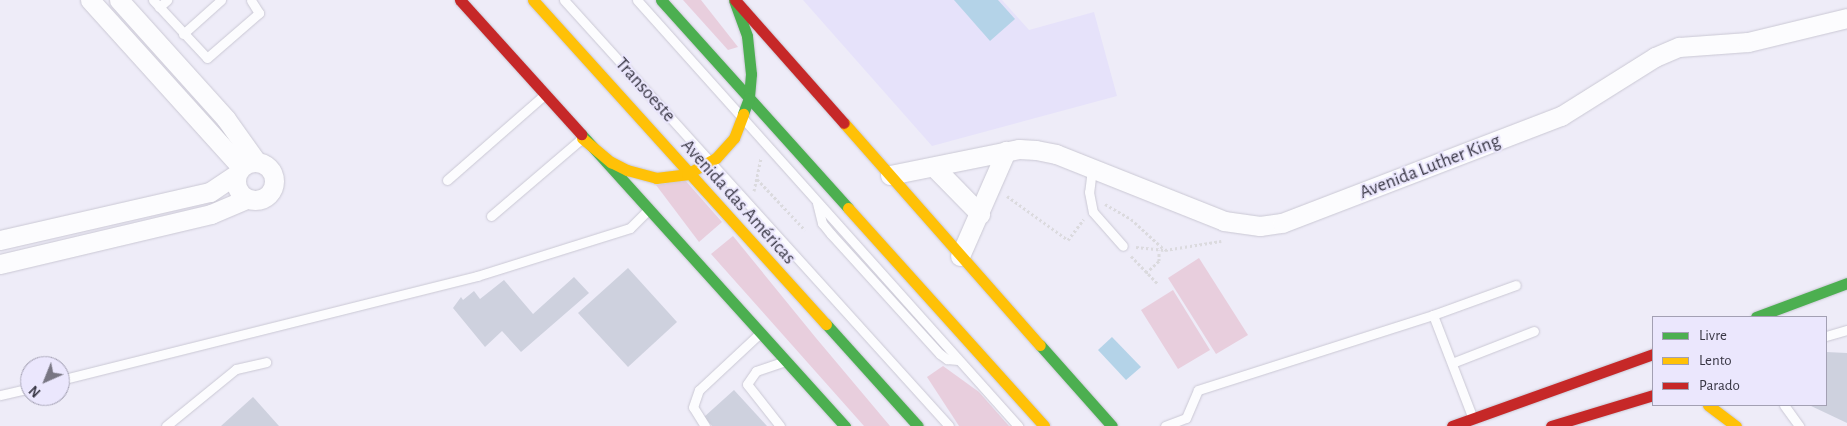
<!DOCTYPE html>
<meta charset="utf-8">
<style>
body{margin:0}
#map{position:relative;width:1847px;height:426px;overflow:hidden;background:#eeecf8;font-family:"Alegreya Sans",sans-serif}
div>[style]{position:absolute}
.built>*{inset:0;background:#e6e2fa}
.green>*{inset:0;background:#e8cedd}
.water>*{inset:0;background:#b4d3e8}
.building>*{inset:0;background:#ced1de}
.path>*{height:3px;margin-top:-1.5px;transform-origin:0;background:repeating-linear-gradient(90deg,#dbdade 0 2.5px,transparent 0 5px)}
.roads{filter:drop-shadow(0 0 1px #cac8d4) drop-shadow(0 0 1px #cac8d4)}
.lane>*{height:9px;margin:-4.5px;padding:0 4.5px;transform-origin:4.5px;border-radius:4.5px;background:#fcfcfe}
.street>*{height:19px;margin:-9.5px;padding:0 9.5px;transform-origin:9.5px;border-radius:9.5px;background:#fcfcfe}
.street>.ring{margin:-9.5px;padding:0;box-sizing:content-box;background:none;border:19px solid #fcfcfe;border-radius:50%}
.fast>*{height:11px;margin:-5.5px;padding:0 5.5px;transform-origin:5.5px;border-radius:5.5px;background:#4caf50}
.slow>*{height:11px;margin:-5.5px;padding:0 5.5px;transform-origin:5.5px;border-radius:5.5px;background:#ffc107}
.jam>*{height:11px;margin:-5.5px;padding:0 5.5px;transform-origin:5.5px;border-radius:5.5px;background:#c62828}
span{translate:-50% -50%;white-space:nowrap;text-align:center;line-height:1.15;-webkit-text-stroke:4px #ebe7fd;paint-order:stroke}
.street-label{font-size:19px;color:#383644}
.legend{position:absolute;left:1652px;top:316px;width:175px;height:90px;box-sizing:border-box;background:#ebe7fd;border:1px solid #a3a0b3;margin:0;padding:6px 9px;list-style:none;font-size:15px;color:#383644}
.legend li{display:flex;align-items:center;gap:10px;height:25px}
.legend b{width:25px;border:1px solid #a3a0b3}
.north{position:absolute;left:20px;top:356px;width:50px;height:50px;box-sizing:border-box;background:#ebe7fd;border:1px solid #a3a0b3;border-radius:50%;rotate:224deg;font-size:14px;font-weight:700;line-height:20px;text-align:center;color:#383644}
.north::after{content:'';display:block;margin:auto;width:18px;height:22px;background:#787683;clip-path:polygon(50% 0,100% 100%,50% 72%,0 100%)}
</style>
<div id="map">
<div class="built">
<div style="clip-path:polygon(803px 0,1002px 0,1029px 30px,1094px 12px,1117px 96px,932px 146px)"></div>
</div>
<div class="green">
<div style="clip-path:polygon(683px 0,701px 0,738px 47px,728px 50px)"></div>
<div style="clip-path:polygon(685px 180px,722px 222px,699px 242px,656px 185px)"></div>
<div style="clip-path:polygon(733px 236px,816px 338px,890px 426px,864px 426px,711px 254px)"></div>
<div style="clip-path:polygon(1199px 258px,1248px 335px,1216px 354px,1168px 278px)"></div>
<div style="clip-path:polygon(1173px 290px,1210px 350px,1178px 369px,1141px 310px)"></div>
<div style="clip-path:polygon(943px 366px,979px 392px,1009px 426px,959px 426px,927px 377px)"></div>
</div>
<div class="water">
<div style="clip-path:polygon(954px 0,998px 0,1015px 19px,990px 41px)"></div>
<div style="clip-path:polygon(1112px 337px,1141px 367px,1126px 380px,1098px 350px)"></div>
</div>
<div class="building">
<div style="clip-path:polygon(628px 268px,677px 322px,628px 367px,578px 313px)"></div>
<div style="clip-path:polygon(574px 277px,589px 293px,521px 352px,502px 331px,485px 347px,453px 308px,461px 297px,463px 300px,474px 291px,480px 299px,504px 280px,533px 314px)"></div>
<div style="clip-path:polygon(1826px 352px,1847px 353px,1847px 423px,1809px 405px,1826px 405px)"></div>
<div style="clip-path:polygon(734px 390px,767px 426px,712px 426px,704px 417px)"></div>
<div style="clip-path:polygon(253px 397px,279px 426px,221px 426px)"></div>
</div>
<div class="path">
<div style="left:757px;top:179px;width:70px;rotate:46.7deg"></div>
<div style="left:754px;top:191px;width:34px;rotate:-78deg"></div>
<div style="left:1007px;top:196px;width:75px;rotate:35.8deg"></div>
<div style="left:1068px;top:240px;width:26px;rotate:-53deg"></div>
<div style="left:1105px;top:204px;width:30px;rotate:30deg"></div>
<div style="left:1131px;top:219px;width:46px;rotate:42.4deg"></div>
<div style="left:1136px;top:247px;width:29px;rotate:6deg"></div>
<div style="left:1165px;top:250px;width:57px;rotate:-9.1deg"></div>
<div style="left:1131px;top:256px;width:39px;rotate:46deg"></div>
<div style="left:1146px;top:273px;width:18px;rotate:-43deg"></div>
<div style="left:1159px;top:261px;width:11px;rotate:-90deg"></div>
</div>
<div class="roads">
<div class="lane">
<div style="left:153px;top:0;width:79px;rotate:47deg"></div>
<div style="left:207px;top:58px;width:69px;rotate:-40.9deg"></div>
<div style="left:259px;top:13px;width:15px;rotate:-122deg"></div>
<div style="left:564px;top:0;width:574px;rotate:47.89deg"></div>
<div style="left:637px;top:0;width:572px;rotate:48.19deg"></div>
<div style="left:159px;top:7px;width:11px;rotate:-41deg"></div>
<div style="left:183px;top:34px;width:51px;rotate:-41.8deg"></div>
<div style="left:1092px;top:169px;width:23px;rotate:97deg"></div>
<div style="left:1089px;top:192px;width:20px;rotate:79deg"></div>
<div style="left:1093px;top:212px;width:45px;rotate:48.6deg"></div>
<div style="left:447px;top:180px;width:129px;rotate:-41.2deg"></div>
<div style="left:817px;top:203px;width:21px;rotate:76deg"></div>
<div style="left:822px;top:223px;width:14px;rotate:51deg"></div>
<div style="left:831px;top:234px;width:162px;rotate:47.8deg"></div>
<div style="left:940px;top:354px;width:9px;rotate:36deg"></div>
<div style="left:947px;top:359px;width:11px;rotate:5deg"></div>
<div style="left:491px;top:216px;width:117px;rotate:-40.5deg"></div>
<div style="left:1433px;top:315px;width:108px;rotate:68.9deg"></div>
<div style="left:1826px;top:336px;width:22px;rotate:-16deg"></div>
<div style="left:1452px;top:363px;width:88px;rotate:-21.3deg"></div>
<div style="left:60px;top:380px;width:430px;rotate:-14deg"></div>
<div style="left:477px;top:276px;width:160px;rotate:-17.4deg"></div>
<div style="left:630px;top:228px;width:24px;rotate:-45deg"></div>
<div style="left:0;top:395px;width:31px;rotate:-13deg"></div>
<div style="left:1784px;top:405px;width:26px;rotate:54deg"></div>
<div style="left:166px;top:426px;width:90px;rotate:-39.2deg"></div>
<div style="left:236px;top:369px;width:31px;rotate:-13deg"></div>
<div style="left:705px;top:426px;width:22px;rotate:-122deg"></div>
<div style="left:693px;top:407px;width:18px;rotate:-71deg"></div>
<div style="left:699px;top:390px;width:81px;rotate:-43deg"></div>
<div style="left:780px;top:426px;width:53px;rotate:-128.2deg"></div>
<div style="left:747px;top:384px;width:16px;rotate:-55deg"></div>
<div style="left:756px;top:371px;width:28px;rotate:-19deg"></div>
<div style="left:1165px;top:426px;width:22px;rotate:-21deg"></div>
<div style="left:1186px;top:418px;width:30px;rotate:-67deg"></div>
<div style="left:1198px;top:390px;width:247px;rotate:-17.7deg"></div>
<div style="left:1433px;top:315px;width:88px;rotate:-19.9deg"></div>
</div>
<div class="street">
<div style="left:90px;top:0;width:225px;rotate:47.9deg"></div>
<div style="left:119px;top:0;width:160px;rotate:48deg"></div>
<div style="left:226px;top:119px;width:52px;rotate:54.5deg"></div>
<div class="ring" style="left:236px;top:162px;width:19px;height:19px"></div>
<div style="left:934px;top:167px;width:66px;rotate:45.6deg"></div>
<div style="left:890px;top:175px;width:132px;rotate:-11.4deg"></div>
<div style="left:1019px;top:149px;width:17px;rotate:3deg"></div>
<div style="left:1036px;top:150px;width:20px;rotate:11deg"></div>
<div style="left:1056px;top:154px;width:181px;rotate:21.7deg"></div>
<div style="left:1224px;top:221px;width:36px;rotate:8deg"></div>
<div style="left:1260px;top:226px;width:22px;rotate:-8deg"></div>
<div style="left:1282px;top:223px;width:299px;rotate:-21deg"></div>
<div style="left:1561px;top:116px;width:111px;rotate:-32.1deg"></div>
<div style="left:1655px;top:57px;width:26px;rotate:-23deg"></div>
<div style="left:1679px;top:47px;width:69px;rotate:-4.1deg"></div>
<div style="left:1748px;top:42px;width:102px;rotate:-13.6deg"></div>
<div style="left:0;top:240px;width:215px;rotate:-12.9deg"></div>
<div style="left:210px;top:192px;width:32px;rotate:-34deg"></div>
<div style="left:960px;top:256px;width:115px;rotate:-66.3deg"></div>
<div style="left:0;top:264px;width:217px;rotate:-13.3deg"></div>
<div style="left:211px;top:214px;width:39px;rotate:-23deg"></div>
</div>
<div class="fast">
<div style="left:661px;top:0;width:280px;rotate:48deg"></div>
<div style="left:734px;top:0;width:38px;rotate:70deg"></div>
<div style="left:747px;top:36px;width:38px;rotate:84deg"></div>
<div style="left:751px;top:74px;width:24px;rotate:95deg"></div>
<div style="left:749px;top:98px;width:17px;rotate:111deg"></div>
<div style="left:581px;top:134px;width:394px;rotate:47.9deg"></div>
<div style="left:1756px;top:317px;width:97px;rotate:-20.5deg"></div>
<div style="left:826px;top:324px;width:137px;rotate:48deg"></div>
<div style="left:1040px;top:345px;width:108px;rotate:48.4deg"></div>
</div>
<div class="slow">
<div style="left:533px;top:0;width:437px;rotate:47.9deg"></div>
<div style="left:844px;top:123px;width:296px;rotate:48.6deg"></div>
<div style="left:582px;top:138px;width:38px;rotate:40deg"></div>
<div style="left:611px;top:162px;width:18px;rotate:27deg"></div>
<div style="left:627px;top:170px;width:30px;rotate:15deg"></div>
<div style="left:656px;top:178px;width:31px;rotate:-7deg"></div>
<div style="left:687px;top:174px;width:33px;rotate:-29deg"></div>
<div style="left:716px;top:158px;width:27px;rotate:-48deg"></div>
<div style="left:734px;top:138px;width:26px;rotate:-69deg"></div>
<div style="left:848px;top:208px;width:293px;rotate:48deg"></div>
<div style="left:1708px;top:405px;width:35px;rotate:37deg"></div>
</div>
<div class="jam">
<div style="left:460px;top:0;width:181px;rotate:47.9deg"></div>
<div style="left:735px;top:0;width:164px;rotate:48.5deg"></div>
<div style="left:1452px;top:426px;width:214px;rotate:-19.7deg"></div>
<div style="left:1551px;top:426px;width:107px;rotate:-16.9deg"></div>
</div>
</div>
<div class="street-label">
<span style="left:645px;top:90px;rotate:48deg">Transoeste</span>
<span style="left:1430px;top:167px;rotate:-21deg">Avenida Luther King</span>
<span style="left:738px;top:202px;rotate:48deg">Avenida das Américas</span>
</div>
<ul class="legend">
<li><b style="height:6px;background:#4caf50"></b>Livre</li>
<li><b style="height:6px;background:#ffc107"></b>Lento</li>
<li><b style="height:6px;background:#c62828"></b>Parado</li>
</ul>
<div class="north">N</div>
</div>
